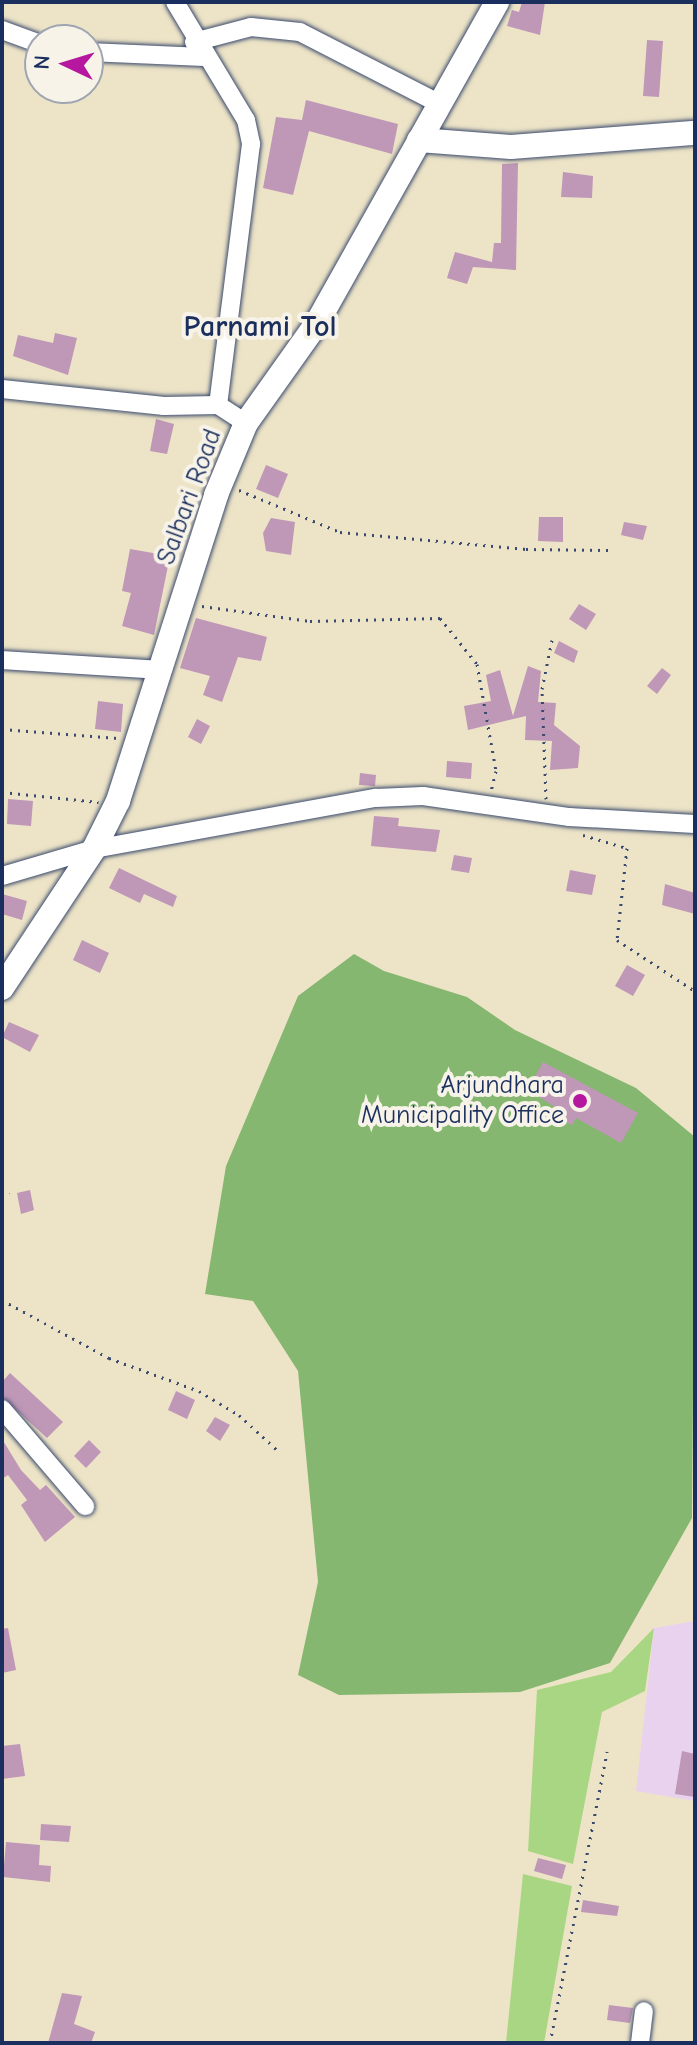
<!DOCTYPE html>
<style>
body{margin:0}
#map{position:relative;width:697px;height:2045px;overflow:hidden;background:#ede4c7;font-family:"Comic Neue",sans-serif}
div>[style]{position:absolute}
.built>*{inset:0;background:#e9d2ee}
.green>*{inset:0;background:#a9d682}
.forest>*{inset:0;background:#86b770}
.building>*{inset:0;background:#bf97b7}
.path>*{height:3px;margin-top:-1.5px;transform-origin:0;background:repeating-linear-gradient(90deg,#3a4a6e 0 2px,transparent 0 8px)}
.roads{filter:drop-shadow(0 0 2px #3a4a6e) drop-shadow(0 0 2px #3a4a6e)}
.minor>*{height:18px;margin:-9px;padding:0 9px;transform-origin:9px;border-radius:9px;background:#fff}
.tertiary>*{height:24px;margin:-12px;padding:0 12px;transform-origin:12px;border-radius:12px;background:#fff}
.dots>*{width:22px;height:22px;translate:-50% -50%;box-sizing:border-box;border:4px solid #f7f3e8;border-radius:50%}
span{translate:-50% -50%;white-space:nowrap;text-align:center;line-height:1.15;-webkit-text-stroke:8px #f7f3e8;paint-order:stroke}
.street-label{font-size:26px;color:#1b2f5e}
.poi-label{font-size:26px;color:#1b2f5e}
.right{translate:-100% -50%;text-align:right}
.quarter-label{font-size:30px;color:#1b2f5e;font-weight:700}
.frame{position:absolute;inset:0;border:4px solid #1b2f5e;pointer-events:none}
.north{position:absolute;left:24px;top:24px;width:80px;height:80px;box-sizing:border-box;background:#f7f3e8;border:2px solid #9fa5b1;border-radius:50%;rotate:274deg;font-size:22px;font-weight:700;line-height:32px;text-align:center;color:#1b2f5e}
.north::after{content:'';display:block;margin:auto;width:28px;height:36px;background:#b5179e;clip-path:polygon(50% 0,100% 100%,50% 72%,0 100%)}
</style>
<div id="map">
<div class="built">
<div style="clip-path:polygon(695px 1621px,695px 1801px,636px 1791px,654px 1628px)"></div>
</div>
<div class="green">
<div style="clip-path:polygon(654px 1628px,645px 1691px,602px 1712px,573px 1864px,528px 1851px,537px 1690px,611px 1672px)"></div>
<div style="clip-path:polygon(523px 1874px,572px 1886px,544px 2043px,506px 2043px)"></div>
</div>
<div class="forest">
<div style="clip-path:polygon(354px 954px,384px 971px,467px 997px,515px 1030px,636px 1088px,695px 1137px,692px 1518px,610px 1663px,520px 1692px,339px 1695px,298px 1675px,318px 1582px,298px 1371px,253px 1301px,205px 1294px,226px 1166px,298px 996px)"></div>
</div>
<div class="building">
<div style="clip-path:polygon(522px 2px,545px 2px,540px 35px,507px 26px,512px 10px,519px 12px)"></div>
<div style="clip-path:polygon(647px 40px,663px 41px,659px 97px,643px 96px)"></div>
<div style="clip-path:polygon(306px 100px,398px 124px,392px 154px,309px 131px,293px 195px,263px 188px,276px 117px,302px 120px)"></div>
<div style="clip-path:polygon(518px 163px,516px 270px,473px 267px,467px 284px,447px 278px,455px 252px,492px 262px,494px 243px,501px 243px,502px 164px)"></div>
<div style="clip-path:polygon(563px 172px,593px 176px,592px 198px,561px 197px)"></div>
<div style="clip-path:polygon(55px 333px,77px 338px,68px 375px,13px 356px,18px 335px,53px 343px)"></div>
<div style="clip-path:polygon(156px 419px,174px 424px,167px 454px,150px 451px)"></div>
<div style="clip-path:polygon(266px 465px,288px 474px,278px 498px,256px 489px)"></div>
<div style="clip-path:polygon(539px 517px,563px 517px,563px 542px,538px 541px)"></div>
<div style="clip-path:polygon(271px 518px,295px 522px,291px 555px,266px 551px,263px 533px)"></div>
<div style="clip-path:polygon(624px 522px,647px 526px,643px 540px,621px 535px)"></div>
<div style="clip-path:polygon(130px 549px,170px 556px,154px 635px,122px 626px,131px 593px,122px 591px)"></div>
<div style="clip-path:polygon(579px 604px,596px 614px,586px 630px,569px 619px)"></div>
<div style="clip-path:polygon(196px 618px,267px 637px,261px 661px,238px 657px,222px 702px,203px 695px,210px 676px,180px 668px)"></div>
<div style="clip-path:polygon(559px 641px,578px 651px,574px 663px,554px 653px)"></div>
<div style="clip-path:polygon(528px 666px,541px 671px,538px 702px,556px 703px,554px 725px,580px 746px,578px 768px,550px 770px,552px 741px,525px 740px,526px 716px,468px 730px,464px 706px,491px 701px,486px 675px,500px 670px,513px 716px)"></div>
<div style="clip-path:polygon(662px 668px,671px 675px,657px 694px,647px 686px)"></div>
<div style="clip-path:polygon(98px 701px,123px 704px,121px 732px,95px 729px)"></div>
<div style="clip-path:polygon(197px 719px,210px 726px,201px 744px,188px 737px)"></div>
<div style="clip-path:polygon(447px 761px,472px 763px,471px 779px,446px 777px)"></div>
<div style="clip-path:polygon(360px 773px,376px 775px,375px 786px,359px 785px)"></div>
<div style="clip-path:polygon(8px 799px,33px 801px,31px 826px,7px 824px)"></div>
<div style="clip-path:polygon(374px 816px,399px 818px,398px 826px,440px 830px,436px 852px,371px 846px)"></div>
<div style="clip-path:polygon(454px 855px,472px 858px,469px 873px,451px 870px)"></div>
<div style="clip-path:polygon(119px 868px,177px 896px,173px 907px,144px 894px,140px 903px,109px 888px)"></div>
<div style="clip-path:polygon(570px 870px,596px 875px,592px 895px,566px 891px)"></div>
<div style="clip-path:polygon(665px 884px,695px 893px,695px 914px,662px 905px)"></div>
<div style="clip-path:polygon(2px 894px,27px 901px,22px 920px,2px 914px)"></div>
<div style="clip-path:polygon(82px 940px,109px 953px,100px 973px,73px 960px)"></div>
<div style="clip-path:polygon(627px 965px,645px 975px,633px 996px,615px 986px)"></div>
<div style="clip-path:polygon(9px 1022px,39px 1035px,30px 1052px,2px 1037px)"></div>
<div style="clip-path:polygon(543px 1062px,638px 1113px,621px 1143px,576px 1118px,572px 1125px,560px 1119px,563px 1112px,528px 1090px)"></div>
<div style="clip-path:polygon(30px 1190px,34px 1210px,21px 1214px,17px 1193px)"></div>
<div style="clip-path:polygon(10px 1373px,63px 1422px,47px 1438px,2px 1397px,2px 1382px)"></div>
<div style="clip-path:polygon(176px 1391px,195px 1400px,187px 1419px,168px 1410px)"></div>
<div style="clip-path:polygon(215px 1417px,230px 1425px,220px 1441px,206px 1431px)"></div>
<div style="clip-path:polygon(2px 1439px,21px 1470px,40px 1490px,46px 1485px,75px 1517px,45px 1542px,21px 1505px,27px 1500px,8px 1475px,2px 1479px)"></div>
<div style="clip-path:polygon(89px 1440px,101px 1452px,86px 1468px,74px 1456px)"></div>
<div style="clip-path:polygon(8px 1628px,16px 1670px,2px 1673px,2px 1629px)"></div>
<div style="clip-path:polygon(20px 1744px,25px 1776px,2px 1779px,2px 1746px)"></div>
<div style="clip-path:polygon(682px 1751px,695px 1754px,695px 1797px,675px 1794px)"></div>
<div style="clip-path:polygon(41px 1824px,71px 1826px,69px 1842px,40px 1840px)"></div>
<div style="clip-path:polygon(6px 1842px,40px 1845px,39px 1865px,51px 1866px,50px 1882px,3px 1877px)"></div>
<div style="clip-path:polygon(538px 1858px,566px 1865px,562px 1879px,534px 1871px)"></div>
<div style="clip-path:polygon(583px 1900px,619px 1906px,617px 1916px,581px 1912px)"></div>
<div style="clip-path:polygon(62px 1993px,82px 1996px,74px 2024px,95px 2032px,91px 2043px,48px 2043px)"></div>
<div style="clip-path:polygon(609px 2005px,633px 2008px,630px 2023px,607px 2020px)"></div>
</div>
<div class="path">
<div style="left:239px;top:490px;width:109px;rotate:22.6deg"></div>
<div style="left:340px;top:532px;width:187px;rotate:5.2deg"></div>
<div style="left:526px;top:549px;width:82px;rotate:0.7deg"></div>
<div style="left:202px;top:606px;width:109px;rotate:7.9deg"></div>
<div style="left:310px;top:621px;width:130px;rotate:-1.3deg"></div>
<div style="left:440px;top:618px;width:59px;rotate:51.2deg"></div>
<div style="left:477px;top:664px;width:109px;rotate:79.9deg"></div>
<div style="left:496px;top:771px;width:21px;rotate:104deg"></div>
<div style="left:2px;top:729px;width:116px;rotate:4.4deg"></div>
<div style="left:2px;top:792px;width:97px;rotate:5.9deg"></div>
<div style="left:546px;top:799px;width:110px;rotate:-92.1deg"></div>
<div style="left:542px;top:689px;width:50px;rotate:-78.5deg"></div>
<div style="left:583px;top:835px;width:46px;rotate:16.5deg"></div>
<div style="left:627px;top:848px;width:93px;rotate:96.2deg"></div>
<div style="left:617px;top:940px;width:93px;rotate:33.2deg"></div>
<div style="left:2px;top:1196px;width:8px;rotate:-14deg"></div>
<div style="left:2px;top:1300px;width:122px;rotate:28.5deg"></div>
<div style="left:109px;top:1358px;width:96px;rotate:20.1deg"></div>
<div style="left:199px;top:1391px;width:47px;rotate:31deg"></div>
<div style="left:239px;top:1415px;width:52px;rotate:42.6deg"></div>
<div style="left:550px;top:2043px;width:297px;rotate:-78.9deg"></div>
</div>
<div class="roads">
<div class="minor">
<div style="left:175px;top:2px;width:138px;rotate:59deg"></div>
<div style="left:246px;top:120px;width:25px;rotate:78deg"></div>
<div style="left:251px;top:144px;width:263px;rotate:97.2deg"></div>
<div style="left:2px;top:30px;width:40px;rotate:20.2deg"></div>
<div style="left:194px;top:42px;width:59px;rotate:-14.7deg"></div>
<div style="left:251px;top:27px;width:49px;rotate:5.8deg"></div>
<div style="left:300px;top:32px;width:157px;rotate:27.2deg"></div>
<div style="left:88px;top:52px;width:116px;rotate:2.5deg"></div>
<div style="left:2px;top:389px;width:163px;rotate:6deg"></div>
<div style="left:164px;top:406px;width:54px;rotate:-1.1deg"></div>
<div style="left:218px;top:405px;width:33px;rotate:33deg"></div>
<div style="left:2px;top:660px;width:159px;rotate:3.6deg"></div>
<div style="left:2px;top:876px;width:96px;rotate:-16.4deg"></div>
<div style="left:94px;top:849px;width:287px;rotate:-10.3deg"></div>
<div style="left:376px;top:798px;width:47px;rotate:-2.4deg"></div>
<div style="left:423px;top:796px;width:148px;rotate:8.2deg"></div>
<div style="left:569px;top:817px;width:126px;rotate:3.2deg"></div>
<div style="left:2px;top:1409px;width:128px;rotate:49.4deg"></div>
<div style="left:640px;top:2043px;width:32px;rotate:-83deg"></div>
</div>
<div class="tertiary">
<div style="left:419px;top:140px;width:92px;rotate:4.4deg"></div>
<div style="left:511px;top:147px;width:185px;rotate:-4.4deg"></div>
<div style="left:2px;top:988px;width:167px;rotate:-56.5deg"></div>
<div style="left:94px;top:849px;width:54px;rotate:-63.4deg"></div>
<div style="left:118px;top:801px;width:321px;rotate:-72.2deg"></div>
<div style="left:216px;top:495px;width:78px;rotate:-67.4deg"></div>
<div style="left:246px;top:423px;width:123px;rotate:-54.6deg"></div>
<div style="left:317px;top:323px;width:368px;rotate:-60.7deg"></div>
</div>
</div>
<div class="dots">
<div style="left:580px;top:1101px;background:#b5179e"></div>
</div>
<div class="street-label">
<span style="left:190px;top:497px;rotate:-70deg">Salbari Road</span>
</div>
<div class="poi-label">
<span class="right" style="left:564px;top:1101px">Arjundhara<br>Municipality Office</span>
</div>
<div class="quarter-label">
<span style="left:260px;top:327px">Parnami Tol</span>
</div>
<div class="frame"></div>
<div class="north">N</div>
</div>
